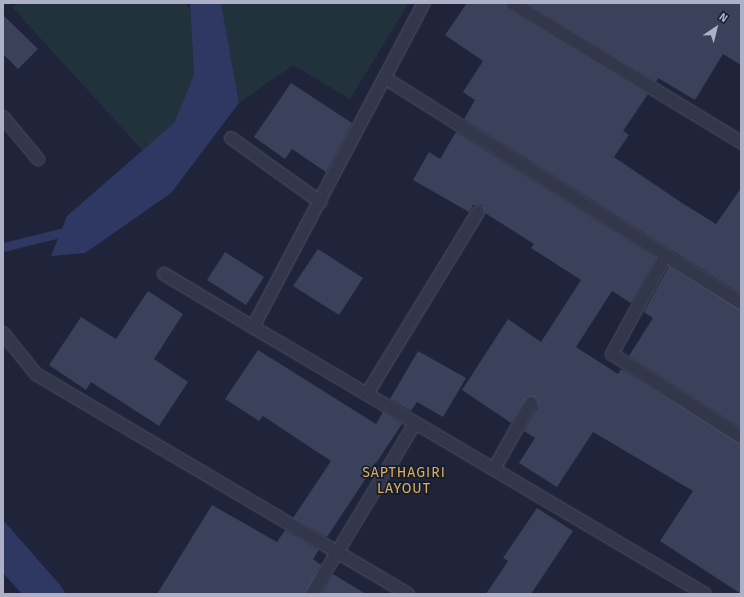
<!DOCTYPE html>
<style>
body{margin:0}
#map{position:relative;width:744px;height:597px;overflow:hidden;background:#1f243b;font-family:"Fira Sans",sans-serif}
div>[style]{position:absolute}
.green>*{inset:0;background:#21323c}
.water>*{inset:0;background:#2f3862}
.stream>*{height:9px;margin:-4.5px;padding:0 4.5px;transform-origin:4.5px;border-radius:4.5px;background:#2f3862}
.building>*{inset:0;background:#3b415b}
.roads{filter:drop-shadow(0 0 1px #4d5165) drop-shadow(0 0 1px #4d5165)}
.minor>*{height:12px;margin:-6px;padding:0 6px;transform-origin:6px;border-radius:6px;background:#33374b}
span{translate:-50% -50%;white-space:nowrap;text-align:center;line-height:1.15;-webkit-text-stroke:3.5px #181c2f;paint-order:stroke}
.neighbourhood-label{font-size:14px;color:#ddb053;letter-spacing:1px}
.frame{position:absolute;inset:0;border:4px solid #adb1c7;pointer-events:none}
.north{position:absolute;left:696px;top:8px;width:40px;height:40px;-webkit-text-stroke:3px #181c2f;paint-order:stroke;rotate:35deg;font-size:11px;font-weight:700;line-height:16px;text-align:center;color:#adb1c7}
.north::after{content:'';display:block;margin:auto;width:14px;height:18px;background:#adb1c7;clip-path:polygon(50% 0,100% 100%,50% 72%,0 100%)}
</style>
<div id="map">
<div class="green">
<div style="clip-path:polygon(18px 3px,184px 3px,190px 8px,194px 75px,174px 123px,144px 152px,12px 7px)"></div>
<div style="clip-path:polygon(221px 3px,409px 3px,350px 99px,293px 65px,239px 103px)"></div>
</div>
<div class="water">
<div style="clip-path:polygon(190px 3px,221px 3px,239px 103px,171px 193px,85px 253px,51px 256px,67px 216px,174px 123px,194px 75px)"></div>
<div style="clip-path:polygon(3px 520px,60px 585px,66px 594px,22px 594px,3px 573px)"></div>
</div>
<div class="stream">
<div style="left:3px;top:247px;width:71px;rotate:-13.8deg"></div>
</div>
<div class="building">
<div style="clip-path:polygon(467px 3px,505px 3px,508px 9px,648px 94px,623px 131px,629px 135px,614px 157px,682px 203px,716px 224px,741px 188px,741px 294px,464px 119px,475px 100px,463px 92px,483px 61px,445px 35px)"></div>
<div style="clip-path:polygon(526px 3px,741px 3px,741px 65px,723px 54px,695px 100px,658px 78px,656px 82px)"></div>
<div style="clip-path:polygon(3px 15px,38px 49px,18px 69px,3px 54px)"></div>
<div style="clip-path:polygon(291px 83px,352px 123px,326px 172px,292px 149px,285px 159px,254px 137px)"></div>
<div style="clip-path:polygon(456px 132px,656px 258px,631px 303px,612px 291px,576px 347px,618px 374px,621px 369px,741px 444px,741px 594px,660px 541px,693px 491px,593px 432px,557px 487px,519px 463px,535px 438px,524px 431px,538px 407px,537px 399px,527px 397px,511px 423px,462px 390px,508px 319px,541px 342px,581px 280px,531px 248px,534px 244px,485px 213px,482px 205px,473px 205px,469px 212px,413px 180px,429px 152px,440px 159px)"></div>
<div style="clip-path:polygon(318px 249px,363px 278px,339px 315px,293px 286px)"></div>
<div style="clip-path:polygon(225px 252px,264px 277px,246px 305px,207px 280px)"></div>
<div style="clip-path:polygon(669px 266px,741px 310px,741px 428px,629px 356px,653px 318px,644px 312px)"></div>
<div style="clip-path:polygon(148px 291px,183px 314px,154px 359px,188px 382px,159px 426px,91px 382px,86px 390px,49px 365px,81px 317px,116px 339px)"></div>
<div style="clip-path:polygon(258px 350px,376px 424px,383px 412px,402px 424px,327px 537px,293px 518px,331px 461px,263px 416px,259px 421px,225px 399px)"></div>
<div style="clip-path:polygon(418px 351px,466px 378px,443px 417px,417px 402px,411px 411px,390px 399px)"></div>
<div style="clip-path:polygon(212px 505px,277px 542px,285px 530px,319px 550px,313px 559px,321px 565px,305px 594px,157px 594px)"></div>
<div style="clip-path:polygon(537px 508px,573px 531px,531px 594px,486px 594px,508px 561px,503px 558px)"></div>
<div style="clip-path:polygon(333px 574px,366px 594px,321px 594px)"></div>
</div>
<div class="roads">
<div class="minor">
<div style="left:512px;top:3px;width:268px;rotate:31.3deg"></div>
<div style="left:385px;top:78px;width:421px;rotate:32.3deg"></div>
<div style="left:3px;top:117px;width:55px;rotate:50.2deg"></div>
<div style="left:231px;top:138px;width:110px;rotate:35.7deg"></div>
<div style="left:666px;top:255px;width:113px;rotate:118.6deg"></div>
<div style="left:612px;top:354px;width:153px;rotate:32.8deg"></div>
<div style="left:164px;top:274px;width:104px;rotate:30.8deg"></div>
<div style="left:253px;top:327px;width:366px;rotate:-62.2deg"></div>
<div style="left:253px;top:327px;width:525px;rotate:30.57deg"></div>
<div style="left:3px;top:333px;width:53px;rotate:51.2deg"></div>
<div style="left:36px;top:374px;width:432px;rotate:30.6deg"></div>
<div style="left:367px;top:394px;width:213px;rotate:-58.6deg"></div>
<div style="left:494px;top:469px;width:76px;rotate:-60.7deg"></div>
<div style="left:312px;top:594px;width:200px;rotate:-58.9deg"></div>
</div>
</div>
<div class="neighbourhood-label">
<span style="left:404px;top:481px">SAPTHAGIRI<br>LAYOUT</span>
</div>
<div class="frame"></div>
<div class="north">N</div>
</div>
